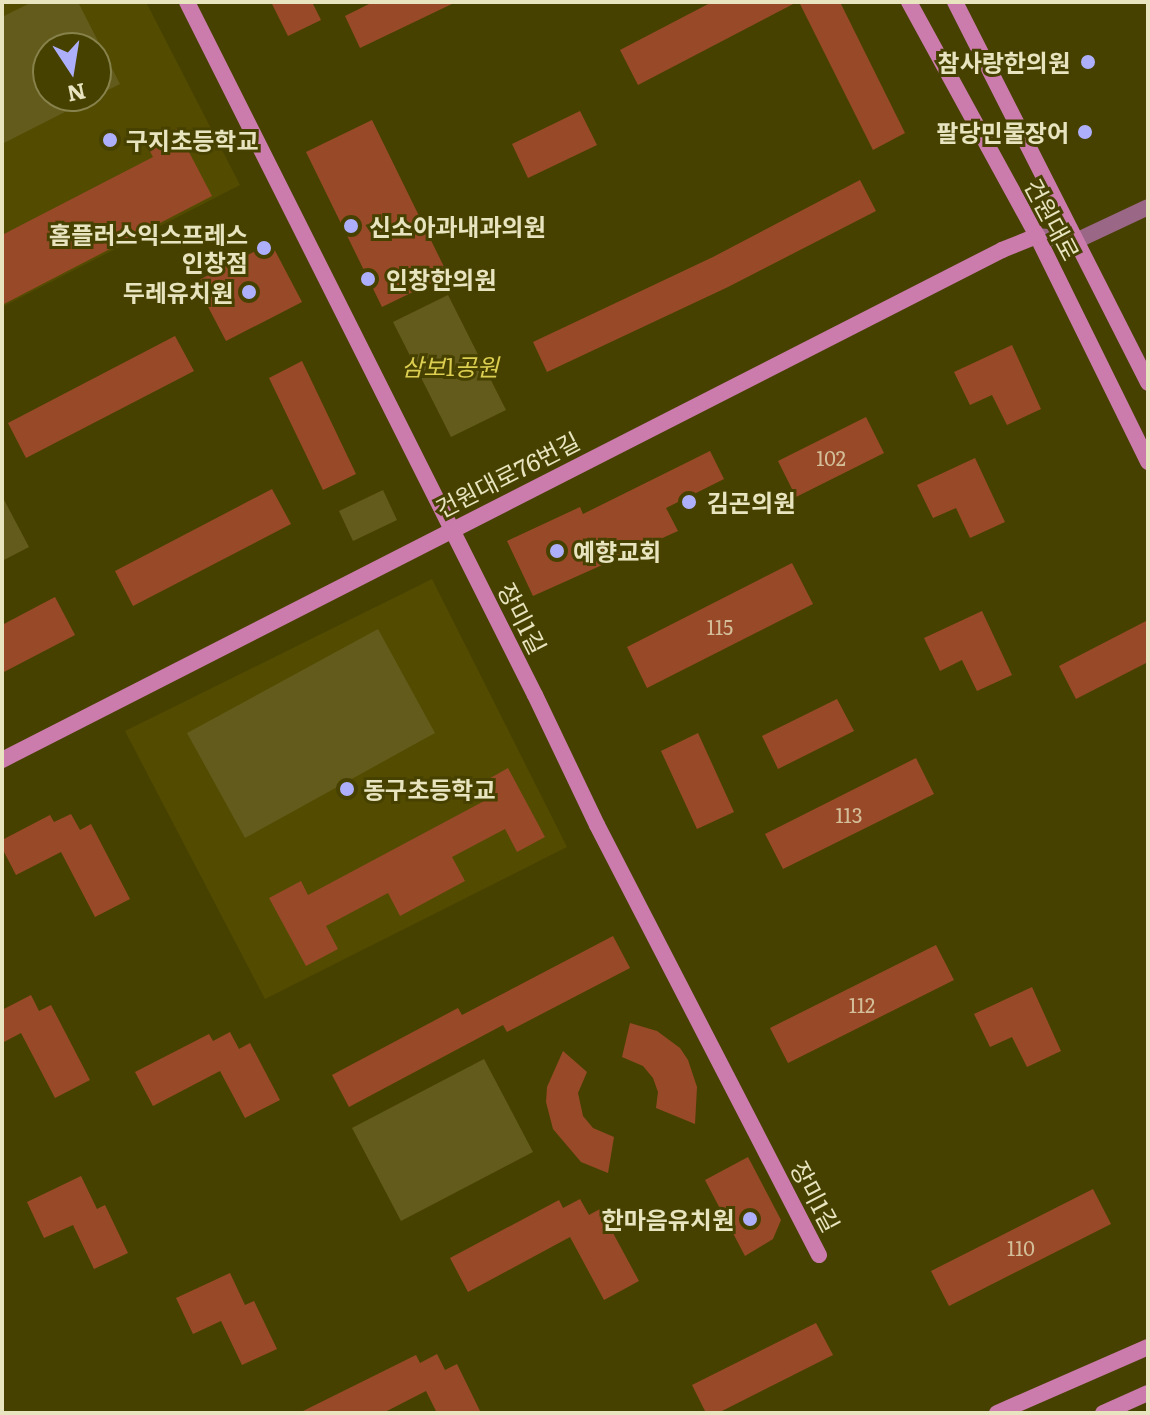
<!DOCTYPE html>
<meta charset="utf-8">
<style>
body{margin:0}
#map{position:relative;width:1150px;height:1415px;overflow:hidden;background:#474100;font-family:Literata,"Noto Sans KR",serif}
div>[style]{position:absolute}
.built>*{inset:0;background:#524b00}
.green>*{inset:0;background:#635b1b}
.building>*{inset:0;background:#984a28}
.street>*{height:16px;margin:-8px;padding:0 8px;transform-origin:8px;border-radius:8px;background:#9a6786}
.secondary>*{height:16px;margin:-8px;padding:0 8px;transform-origin:8px;border-radius:8px;background:#cc7bad}
.dots>*{width:22px;height:22px;translate:-50% -50%;box-sizing:border-box;border:4px solid #474100;border-radius:50%}
span{translate:-50% -50%;white-space:nowrap;text-align:center;line-height:1.15;-webkit-text-stroke:6px #474100;paint-order:stroke}
.number-label{font-size:20px;color:#d3be99}
.number-label span{-webkit-text-stroke-width:0}
.poi-label{font-size:24px;color:#e7e4bf;font-weight:700}
.right{translate:-100% -50%;text-align:right}
.left{translate:0 -50%;text-align:left}
.street-label{font-size:24px;color:#e7e4bf}
.park-label{font-size:24px;color:#dcce50;font-style:italic}
.frame{position:absolute;inset:0;border:4px solid #e7e4bf;pointer-events:none}
.north{position:absolute;left:32px;top:32px;width:80px;height:80px;box-sizing:border-box;background:#474100;border:2px solid #87824c;border-radius:50%;rotate:168deg;font-size:22px;font-weight:700;line-height:32px;text-align:center;color:#e7e4bf}
.north::after{content:'';display:block;margin:auto;width:28px;height:36px;background:#adaffb;clip-path:polygon(50% 0,100% 100%,50% 72%,0 100%)}
</style>
<div id="map">
<div class="built">
<div style="clip-path:polygon(evenodd,2px 2px,146px 2px,240px 185px,2px 307px,2px 2px,48px 48px,96px 48px,96px 96px,48px 96px,48px 48px)"></div>
<div style="clip-path:polygon(432px 579px,567px 847px,265px 999px,125px 731px)"></div>
</div>
<div class="green">
<div style="clip-path:polygon(evenodd,32px 2px,78px 2px,120px 84px,2px 144px,2px 17px,32px 2px,48px 48px,96px 48px,96px 96px,48px 96px,48px 48px)"></div>
<div style="clip-path:polygon(448px 295px,506px 410px,451px 437px,393px 322px)"></div>
<div style="clip-path:polygon(383px 490px,397px 520px,353px 541px,339px 511px)"></div>
<div style="clip-path:polygon(2px 496px,29px 547px,2px 561px)"></div>
<div style="clip-path:polygon(378px 629px,435px 733px,245px 838px,187px 733px)"></div>
<div style="clip-path:polygon(484px 1059px,533px 1152px,401px 1221px,352px 1128px)"></div>
</div>
<div class="building">
<div style="clip-path:polygon(271px 2px,312px 2px,321px 20px,288px 36px)"></div>
<div style="clip-path:polygon(373px 2px,456px 2px,360px 48px,345px 16px)"></div>
<div style="clip-path:polygon(712px 2px,797px 2px,638px 85px,620px 50px)"></div>
<div style="clip-path:polygon(799px 2px,840px 2px,905px 133px,873px 150px)"></div>
<div style="clip-path:polygon(580px 111px,597px 145px,528px 178px,512px 144px)"></div>
<div style="clip-path:polygon(372px 120px,448px 275px,382px 307px,306px 152px)"></div>
<div style="clip-path:polygon(177px 129px,212px 196px,2px 305px,2px 235px,153px 157px,146px 144px)"></div>
<div style="clip-path:polygon(860px 180px,876px 211px,728px 287px,547px 372px,533px 342px,713px 257px)"></div>
<div style="clip-path:polygon(271px 243px,302px 302px,226px 341px,195px 282px)"></div>
<div style="clip-path:polygon(175px 336px,194px 371px,26px 458px,8px 423px)"></div>
<div style="clip-path:polygon(1012px 345px,1041px 409px,1007px 425px,992px 395px,970px 405px,954px 372px)"></div>
<div style="clip-path:polygon(302px 361px,356px 474px,323px 490px,269px 378px)"></div>
<div style="clip-path:polygon(866px 417px,884px 453px,796px 497px,778px 461px)"></div>
<div style="clip-path:polygon(710px 451px,724px 479px,666px 508px,678px 531px,533px 596px,507px 541px,580px 507px,583px 514px)"></div>
<div style="clip-path:polygon(975px 458px,1005px 522px,970px 538px,956px 508px,933px 518px,917px 485px)"></div>
<div style="clip-path:polygon(272px 489px,291px 524px,133px 606px,115px 571px)"></div>
<div style="clip-path:polygon(792px 563px,813px 604px,647px 688px,627px 647px)"></div>
<div style="clip-path:polygon(55px 597px,75px 635px,2px 673px,2px 625px)"></div>
<div style="clip-path:polygon(982px 611px,1012px 675px,977px 691px,962px 660px,940px 671px,924px 638px)"></div>
<div style="clip-path:polygon(1148px 620px,1148px 662px,1076px 699px,1059px 666px)"></div>
<div style="clip-path:polygon(837px 699px,854px 731px,778px 769px,762px 736px)"></div>
<div style="clip-path:polygon(698px 733px,734px 812px,697px 829px,661px 751px)"></div>
<div style="clip-path:polygon(916px 758px,934px 794px,783px 869px,765px 834px)"></div>
<div style="clip-path:polygon(508px 768px,545px 837px,517px 852px,505px 829px,452px 857px,465px 881px,400px 916px,388px 893px,326px 926px,338px 949px,306px 966px,269px 898px,301px 881px,308px 895px,486px 800px,478px 785px)"></div>
<div style="clip-path:polygon(71px 814px,80px 830px,91px 824px,130px 899px,95px 917px,61px 852px,16px 875px,2px 848px,2px 840px,50px 815px,54px 822px)"></div>
<div style="clip-path:polygon(613px 936px,630px 968px,507px 1032px,503px 1025px,349px 1107px,332px 1075px,458px 1008px,462px 1015px)"></div>
<div style="clip-path:polygon(936px 945px,954px 980px,788px 1063px,770px 1028px)"></div>
<div style="clip-path:polygon(1032px 987px,1061px 1051px,1027px 1067px,1012px 1037px,990px 1047px,974px 1014px)"></div>
<div style="clip-path:polygon(31px 995px,39px 1011px,51px 1005px,90px 1080px,55px 1098px,21px 1033px,2px 1043px,2px 1010px)"></div>
<div style="clip-path:polygon(630px 1023px,657px 1031px,680px 1048px,688px 1060px,697px 1087px,695px 1124px,656px 1108px,658px 1092px,653px 1078px,643px 1066px,622px 1057px)"></div>
<div style="clip-path:polygon(230px 1032px,239px 1049px,250px 1043px,280px 1100px,245px 1118px,220px 1071px,153px 1106px,135px 1072px,209px 1034px,213px 1041px)"></div>
<div style="clip-path:polygon(563px 1051px,587px 1072px,578px 1093px,583px 1116px,593px 1128px,614px 1137px,608px 1173px,581px 1162px,553px 1129px,546px 1102px,547px 1087px)"></div>
<div style="clip-path:polygon(748px 1157px,781px 1220px,773px 1239px,745px 1256px,705px 1180px)"></div>
<div style="clip-path:polygon(81px 1176px,97px 1209px,105px 1205px,128px 1253px,94px 1269px,73px 1225px,44px 1238px,27px 1202px)"></div>
<div style="clip-path:polygon(1093px 1189px,1111px 1224px,949px 1306px,931px 1271px)"></div>
<div style="clip-path:polygon(580px 1199px,589px 1215px,600px 1209px,639px 1281px,604px 1300px,570px 1237px,468px 1292px,450px 1258px,559px 1200px,563px 1208px)"></div>
<div style="clip-path:polygon(230px 1273px,245px 1305px,254px 1301px,277px 1349px,242px 1365px,221px 1321px,193px 1334px,176px 1298px)"></div>
<div style="clip-path:polygon(816px 1323px,833px 1355px,718px 1413px,706px 1413px,692px 1385px)"></div>
<div style="clip-path:polygon(437px 1354px,445px 1370px,457px 1364px,481px 1413px,437px 1413px,426px 1391px,383px 1413px,299px 1413px,416px 1355px,420px 1363px)"></div>
</div>
<div class="street">
<div style="left:1037px;top:236px;width:41px;rotate:5.6deg"></div>
<div style="left:1078px;top:240px;width:77px;rotate:-25.2deg"></div>
</div>
<div class="secondary">
<div style="left:187px;top:2px;width:775px;rotate:63.34deg"></div>
<div style="left:535px;top:695px;width:144px;rotate:64.5deg"></div>
<div style="left:597px;top:825px;width:484px;rotate:62.7deg"></div>
<div style="left:909px;top:2px;width:267px;rotate:61.3deg"></div>
<div style="left:1037px;top:236px;width:252px;rotate:63.8deg"></div>
<div style="left:955px;top:2px;width:427px;rotate:63.1deg"></div>
<div style="left:2px;top:760px;width:1123px;rotate:-27.02deg"></div>
<div style="left:1002px;top:250px;width:38px;rotate:-22deg"></div>
<div style="left:997px;top:1413px;width:165px;rotate:-23.6deg"></div>
<div style="left:1103px;top:1413px;width:49px;rotate:-24deg"></div>
</div>
<div class="dots">
<div style="left:1088px;top:62px;background:#adaffb"></div>
<div style="left:1085px;top:132px;background:#adaffb"></div>
<div style="left:110px;top:140px;background:#adaffb"></div>
<div style="left:351px;top:226px;background:#adaffb"></div>
<div style="left:264px;top:248px;background:#adaffb"></div>
<div style="left:368px;top:279px;background:#adaffb"></div>
<div style="left:249px;top:292px;background:#adaffb"></div>
<div style="left:689px;top:502px;background:#adaffb"></div>
<div style="left:557px;top:551px;background:#adaffb"></div>
<div style="left:347px;top:789px;background:#adaffb"></div>
<div style="left:750px;top:1219px;background:#adaffb"></div>
</div>
<div class="number-label">
<span style="left:831px;top:457px">102</span>
<span style="left:720px;top:626px">115</span>
<span style="left:849px;top:814px">113</span>
<span style="left:862px;top:1004px">112</span>
<span style="left:1021px;top:1247px">110</span>
</div>
<div class="poi-label">
<span class="right" style="left:1070px;top:62px">참사랑한의원</span>
<span class="right" style="left:1069px;top:132px">팔당민물장어</span>
<span class="left" style="left:126px;top:140px">구지초등학교</span>
<span class="left" style="left:369px;top:226px">신소아과내과의원</span>
<span class="right" style="left:248px;top:248px">홈플러스익스프레스<br>인창점</span>
<span class="left" style="left:386px;top:279px">인창한의원</span>
<span class="right" style="left:233px;top:292px">두레유치원</span>
<span class="left" style="left:707px;top:502px">김곤의원</span>
<span class="left" style="left:573px;top:551px">예향교회</span>
<span class="left" style="left:363px;top:789px">동구초등학교</span>
<span class="right" style="left:734px;top:1219px">한마음유치원</span>
</div>
<div class="street-label">
<span style="left:1053px;top:219px;rotate:62deg">건원대로</span>
<span style="left:507px;top:474px;rotate:-27deg">건원대로76번길</span>
<span style="left:523px;top:618px;rotate:63deg">장미1길</span>
<span style="left:816px;top:1196px;rotate:62deg">장미1길</span>
</div>
<div class="park-label">
<span style="left:450px;top:366px">삼보1공원</span>
</div>
<div class="frame"></div>
<div class="north">N</div>
</div>
